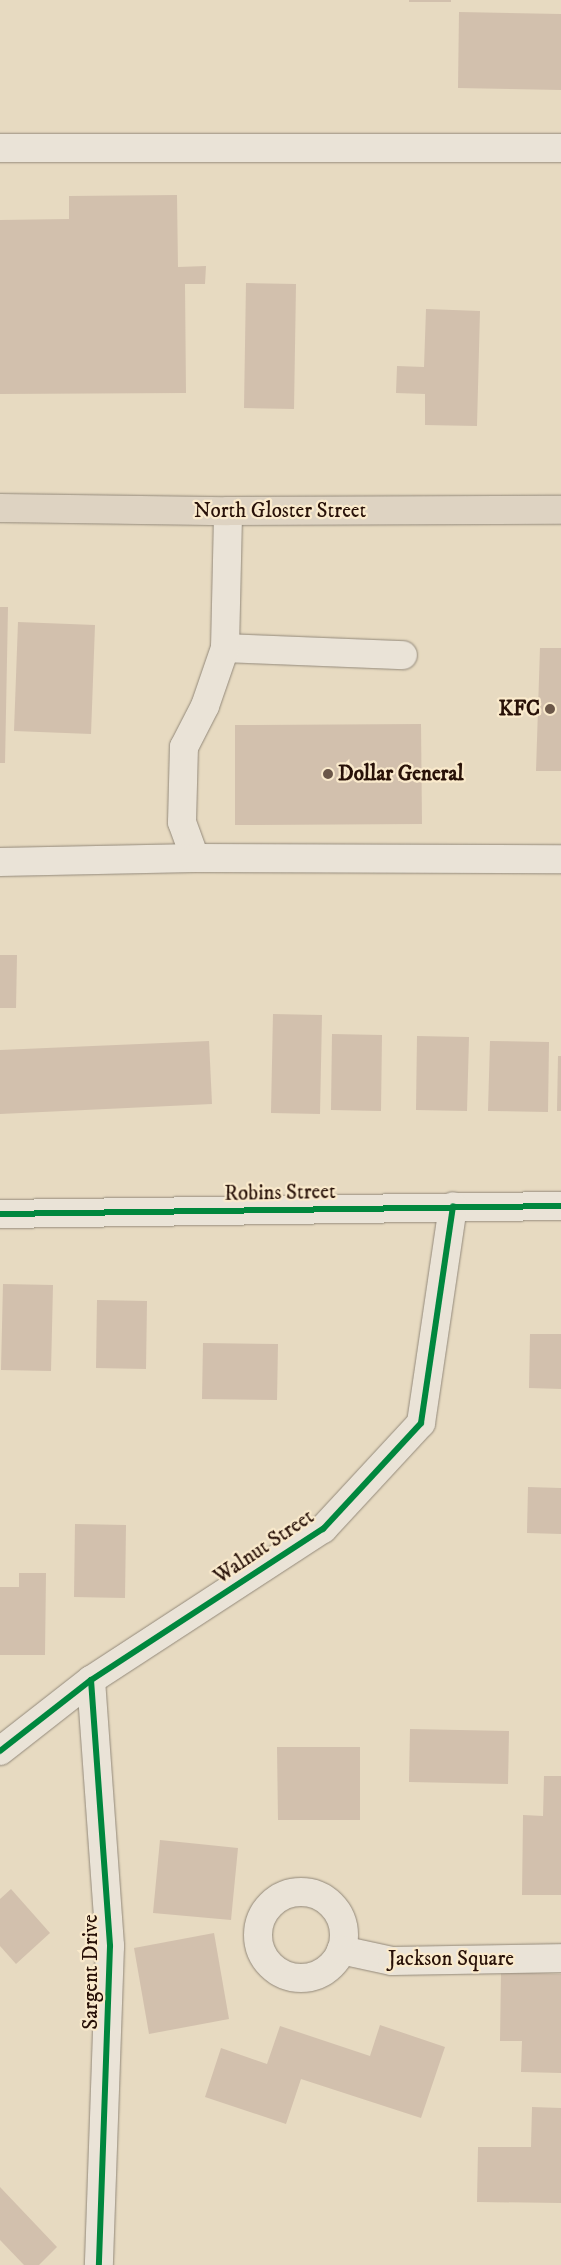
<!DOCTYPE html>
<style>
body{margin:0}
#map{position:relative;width:561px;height:2265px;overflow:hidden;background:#e7dac1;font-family:"IM FELL DW Pica",serif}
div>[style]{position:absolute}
.building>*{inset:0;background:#d2c0ad}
.roads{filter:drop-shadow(0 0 1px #93897a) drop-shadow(0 0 1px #93897a)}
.minor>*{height:28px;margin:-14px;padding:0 14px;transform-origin:14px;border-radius:14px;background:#eae3d7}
.minor>.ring{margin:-14px;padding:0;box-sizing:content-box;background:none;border:28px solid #eae3d7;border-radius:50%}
.major>*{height:28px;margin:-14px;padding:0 14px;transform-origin:14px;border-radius:14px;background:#ded3c2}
.cycleway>*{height:6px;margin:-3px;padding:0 3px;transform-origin:3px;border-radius:3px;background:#00873e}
.dots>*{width:14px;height:14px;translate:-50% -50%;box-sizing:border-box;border:2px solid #faeacc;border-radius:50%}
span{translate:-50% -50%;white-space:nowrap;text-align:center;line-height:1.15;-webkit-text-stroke:4.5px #faeacc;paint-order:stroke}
.street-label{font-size:21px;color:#281108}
.poi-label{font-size:21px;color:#281108;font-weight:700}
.right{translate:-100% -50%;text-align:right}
.left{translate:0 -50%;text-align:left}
</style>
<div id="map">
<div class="building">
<div style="clip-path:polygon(409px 0,451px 0,451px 2px,409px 2px)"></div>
<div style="clip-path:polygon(459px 12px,561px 14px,561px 90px,458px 88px)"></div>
<div style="clip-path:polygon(177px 195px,178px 267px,206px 266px,205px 284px,185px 284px,186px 393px,0 394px,0 220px,69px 219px,69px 196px)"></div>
<div style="clip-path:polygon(246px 283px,296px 284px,294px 409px,244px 408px)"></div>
<div style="clip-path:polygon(426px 309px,480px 311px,477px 426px,425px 425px,425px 394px,396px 393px,397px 366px,424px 367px)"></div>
<div style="clip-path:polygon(0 607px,8px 607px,5px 763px,0 763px)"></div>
<div style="clip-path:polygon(18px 622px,95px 625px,91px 734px,14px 731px)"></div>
<div style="clip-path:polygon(540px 648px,561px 648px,561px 771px,536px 771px)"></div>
<div style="clip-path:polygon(421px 724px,422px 824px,235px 825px,235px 725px)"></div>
<div style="clip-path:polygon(0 955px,17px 955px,16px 1008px,0 1008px)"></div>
<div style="clip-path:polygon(273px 1014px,322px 1015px,320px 1114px,271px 1113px)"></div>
<div style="clip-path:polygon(332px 1034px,382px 1035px,381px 1111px,331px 1110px)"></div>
<div style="clip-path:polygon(417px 1036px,469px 1037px,467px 1111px,416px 1110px)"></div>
<div style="clip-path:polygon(209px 1041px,212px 1104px,0 1114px,0 1050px)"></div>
<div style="clip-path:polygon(490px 1041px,549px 1042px,548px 1112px,488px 1111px)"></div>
<div style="clip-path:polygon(558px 1056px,561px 1056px,561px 1111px,557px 1111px)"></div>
<div style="clip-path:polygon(3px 1284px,53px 1285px,51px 1371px,1px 1370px)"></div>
<div style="clip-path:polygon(97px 1300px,147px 1301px,146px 1369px,96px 1368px)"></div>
<div style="clip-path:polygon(530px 1334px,561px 1334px,561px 1389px,529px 1388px)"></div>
<div style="clip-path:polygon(203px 1343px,278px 1344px,277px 1400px,202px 1399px)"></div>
<div style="clip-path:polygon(528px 1487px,561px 1488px,561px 1534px,527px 1533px)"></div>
<div style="clip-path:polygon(75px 1524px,126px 1525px,125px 1598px,74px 1597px)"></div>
<div style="clip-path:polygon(19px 1573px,46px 1573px,45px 1655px,0 1655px,0 1587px,19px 1587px)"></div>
<div style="clip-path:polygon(410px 1729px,509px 1731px,508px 1784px,409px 1782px)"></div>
<div style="clip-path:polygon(277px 1747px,360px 1747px,360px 1820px,278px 1820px)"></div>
<div style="clip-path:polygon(544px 1776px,561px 1776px,561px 1895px,522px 1895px,523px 1815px,543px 1816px)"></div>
<div style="clip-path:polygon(160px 1840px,238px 1848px,231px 1920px,153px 1913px)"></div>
<div style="clip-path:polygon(11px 1889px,50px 1933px,16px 1964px,0 1946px,0 1899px)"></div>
<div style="clip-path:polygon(214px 1933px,229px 2019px,149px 2034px,134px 1948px)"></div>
<div style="clip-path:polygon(501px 1972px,561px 1974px,561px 2073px,521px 2072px,522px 2041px,500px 2041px)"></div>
<div style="clip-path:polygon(380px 2025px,445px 2047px,421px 2118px,301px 2079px,286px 2124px,205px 2097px,221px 2048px,267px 2064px,280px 2026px,370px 2056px)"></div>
<div style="clip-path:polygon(532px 2107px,561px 2108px,561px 2203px,477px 2202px,478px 2147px,531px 2147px)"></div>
<div style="clip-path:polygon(0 2187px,57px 2247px,39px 2265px,24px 2265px,0 2240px)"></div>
</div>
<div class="roads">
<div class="minor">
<div style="left:0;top:148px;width:561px"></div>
<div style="left:225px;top:648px;width:178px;rotate:2.3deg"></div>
<div style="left:195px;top:858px;width:38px;rotate:-110deg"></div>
<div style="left:182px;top:822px;width:75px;rotate:-88.5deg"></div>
<div style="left:184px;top:747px;width:46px;rotate:-62.9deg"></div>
<div style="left:205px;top:706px;width:61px;rotate:-71deg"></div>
<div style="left:225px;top:648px;width:137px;rotate:-88.7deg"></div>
<div style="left:0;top:862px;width:195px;rotate:-1.2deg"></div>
<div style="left:195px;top:858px;width:366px;rotate:0.2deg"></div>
<div style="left:0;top:1214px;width:561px;rotate:-0.82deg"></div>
<div style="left:91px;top:1680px;width:267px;rotate:85.9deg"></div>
<div style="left:110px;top:1946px;width:319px;rotate:92deg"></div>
<div style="left:0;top:1751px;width:115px;rotate:-38deg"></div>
<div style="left:91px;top:1680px;width:277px;rotate:-33.1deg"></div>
<div style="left:323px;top:1529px;width:144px;rotate:-47.2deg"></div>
<div style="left:421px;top:1423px;width:219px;rotate:-81.6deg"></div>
<div class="ring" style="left:258px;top:1892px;width:58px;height:58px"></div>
<div style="left:341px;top:1950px;width:52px;rotate:12.2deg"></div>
<div style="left:392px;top:1961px;width:169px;rotate:-1deg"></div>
</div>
<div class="major">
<div style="left:0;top:508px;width:228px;rotate:0.8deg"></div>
<div style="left:228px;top:511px;width:333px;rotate:-0.2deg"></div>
</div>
</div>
<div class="cycleway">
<div style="left:0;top:1214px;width:561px;rotate:-0.82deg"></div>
<div style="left:91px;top:1680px;width:267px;rotate:85.9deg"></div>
<div style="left:110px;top:1946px;width:319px;rotate:92deg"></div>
<div style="left:0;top:1751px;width:115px;rotate:-38deg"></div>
<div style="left:91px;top:1680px;width:277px;rotate:-33.1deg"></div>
<div style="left:323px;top:1529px;width:144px;rotate:-47.2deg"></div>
<div style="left:421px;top:1423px;width:219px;rotate:-81.6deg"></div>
</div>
<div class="dots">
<div style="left:550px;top:709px;background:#6b5749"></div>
<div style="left:328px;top:774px;background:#6b5749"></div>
</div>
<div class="street-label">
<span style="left:280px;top:511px">North Gloster Street</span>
<span style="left:280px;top:1193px;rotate:-1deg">Robins Street</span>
<span style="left:264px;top:1547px;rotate:-34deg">Walnut Street</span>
<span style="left:451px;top:1959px">Jackson Square</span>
<span style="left:91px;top:1972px;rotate:-90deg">Sargent Drive</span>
</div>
<div class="poi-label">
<span class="right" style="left:540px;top:709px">KFC</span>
<span class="left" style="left:338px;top:774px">Dollar General</span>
</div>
</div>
